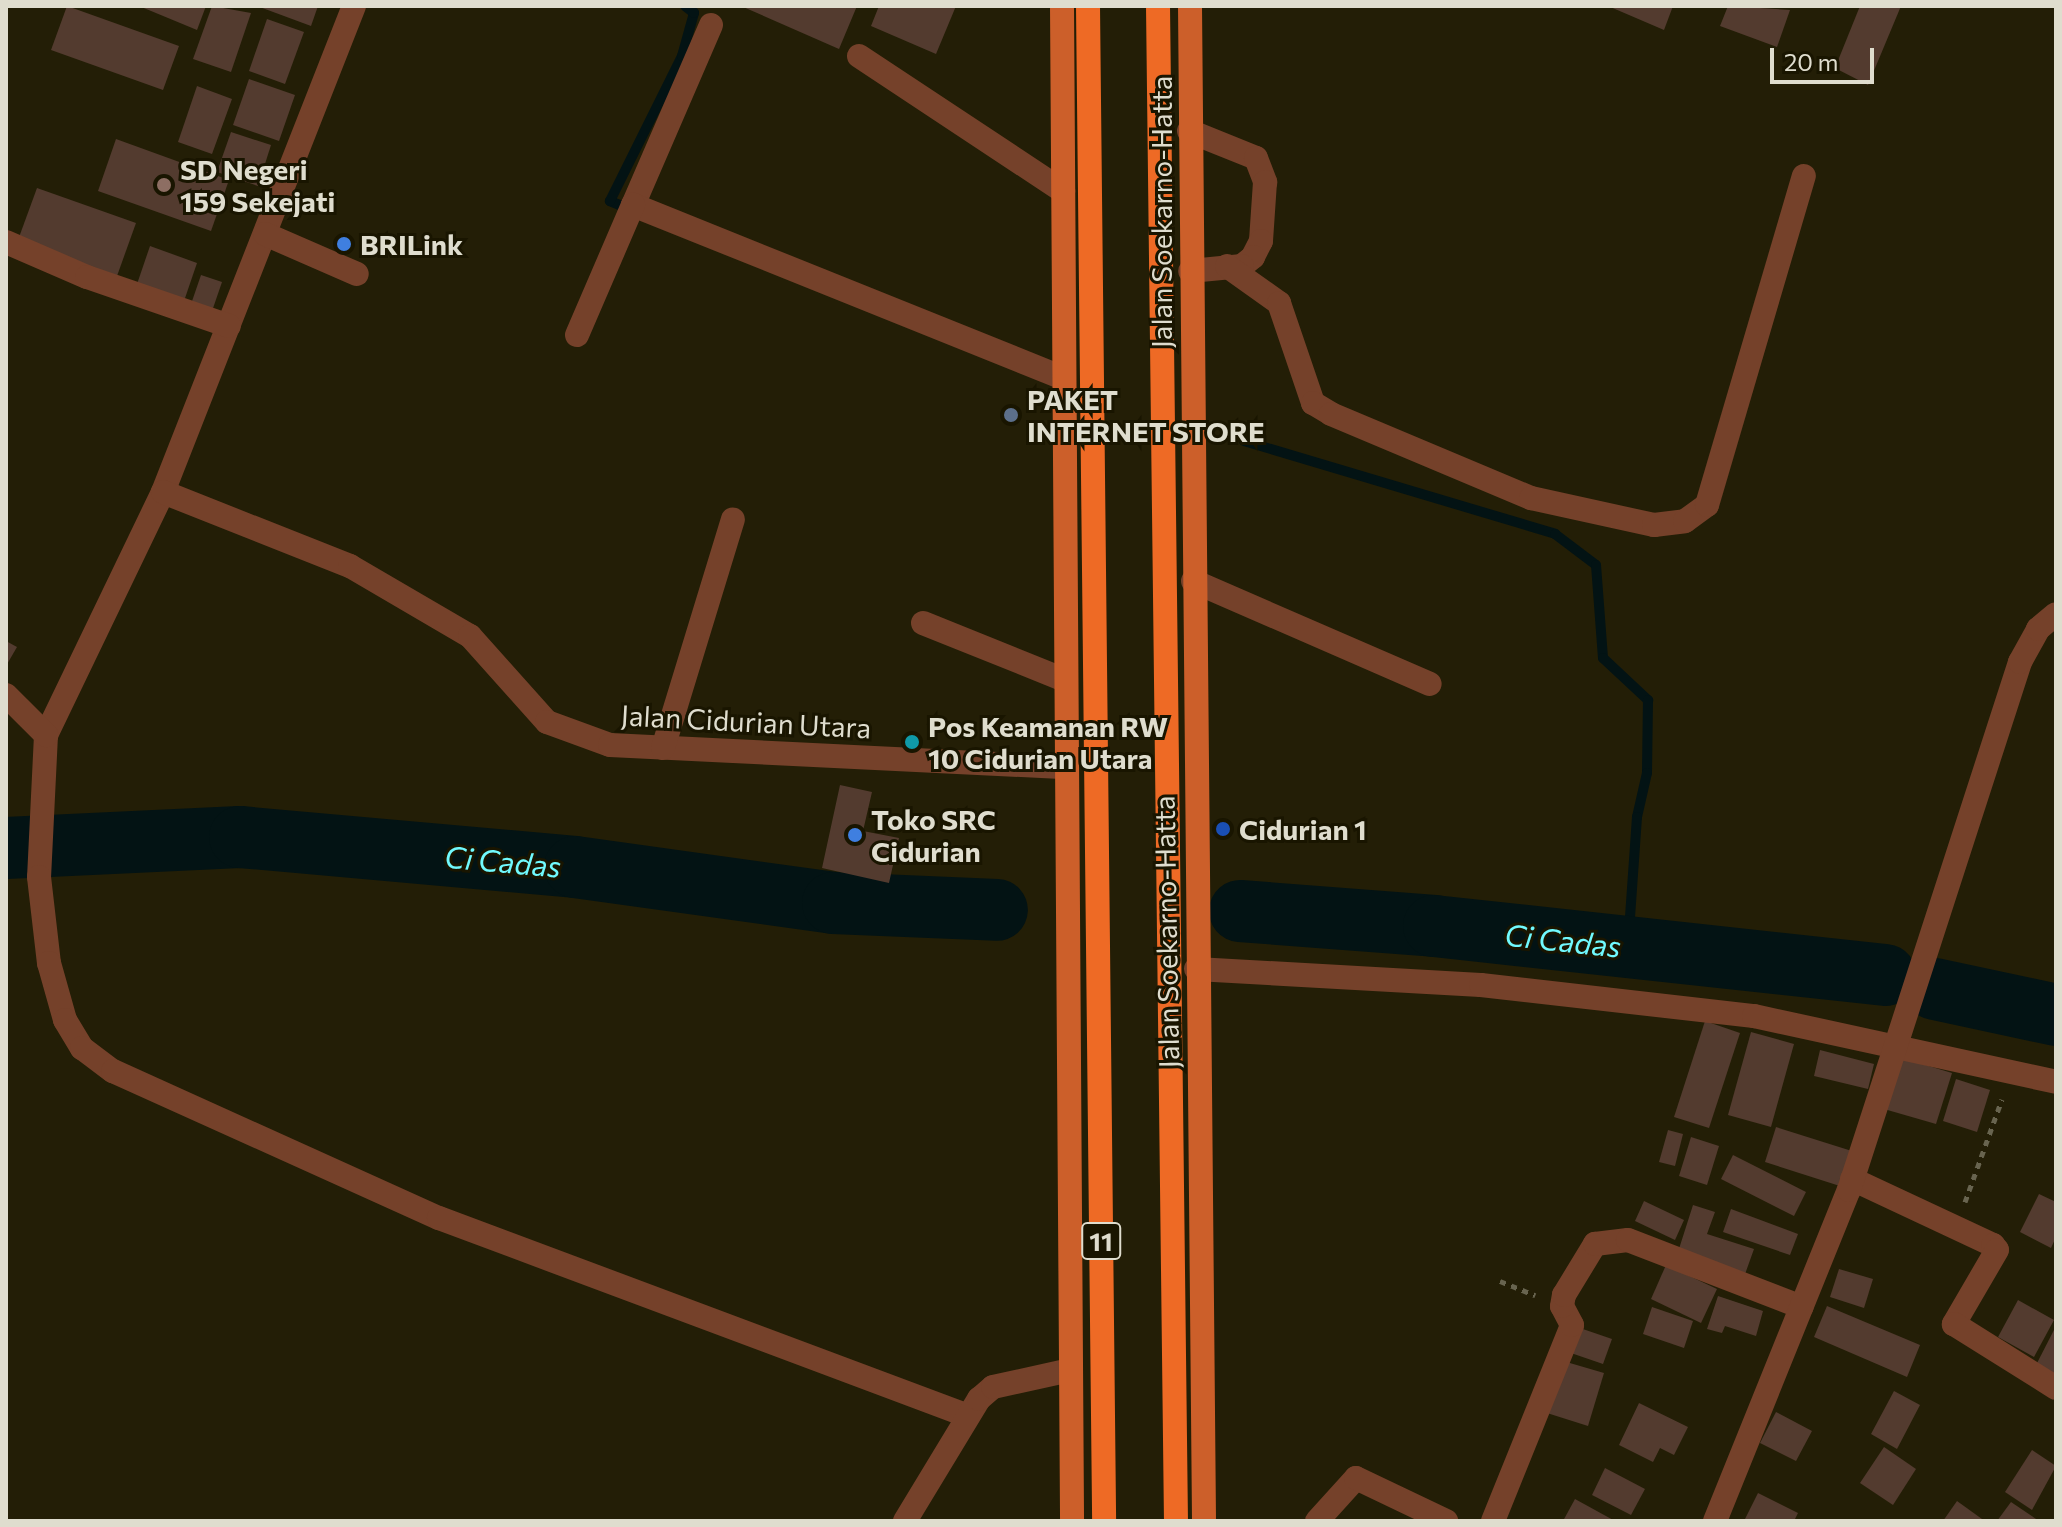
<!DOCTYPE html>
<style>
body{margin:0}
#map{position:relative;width:2062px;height:1527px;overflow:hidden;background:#231e06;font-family:Commissioner,sans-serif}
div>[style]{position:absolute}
.stream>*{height:10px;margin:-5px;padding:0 5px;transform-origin:5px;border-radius:5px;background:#031314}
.river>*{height:62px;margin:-31px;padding:0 31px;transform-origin:31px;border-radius:31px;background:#031314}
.building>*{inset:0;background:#533b2f}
.path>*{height:5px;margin-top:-2.5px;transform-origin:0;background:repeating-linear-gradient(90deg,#68644f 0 6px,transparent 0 12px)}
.minor>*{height:24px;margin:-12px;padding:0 12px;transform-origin:12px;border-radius:12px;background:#75412a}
.major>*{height:24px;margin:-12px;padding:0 12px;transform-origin:12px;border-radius:12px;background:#cc5f2a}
.highway>*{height:24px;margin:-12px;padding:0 12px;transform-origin:12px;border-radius:12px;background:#ee6a25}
.dots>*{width:22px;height:22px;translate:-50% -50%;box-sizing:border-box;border:4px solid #191500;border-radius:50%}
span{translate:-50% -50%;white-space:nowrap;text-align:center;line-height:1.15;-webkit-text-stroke:6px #191500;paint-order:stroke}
.shield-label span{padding:2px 6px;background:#191500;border:2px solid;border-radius:6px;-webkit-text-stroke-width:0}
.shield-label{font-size:26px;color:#dfddce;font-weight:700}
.poi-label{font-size:28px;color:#dfddce;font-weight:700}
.left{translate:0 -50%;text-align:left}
.street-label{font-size:28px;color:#dfddce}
.water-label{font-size:30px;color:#70fafe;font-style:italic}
.frame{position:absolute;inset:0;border:8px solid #dfddce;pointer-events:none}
.scale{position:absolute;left:1770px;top:48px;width:104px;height:36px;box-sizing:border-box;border:4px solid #dfddce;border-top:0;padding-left:10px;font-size:24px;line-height:28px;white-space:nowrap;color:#dfddce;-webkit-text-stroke:6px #191500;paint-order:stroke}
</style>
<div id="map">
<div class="stream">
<div style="left:632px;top:210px;width:24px;rotate:-158deg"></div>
<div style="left:610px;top:201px;width:162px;rotate:-63.6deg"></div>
<div style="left:682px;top:56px;width:45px;rotate:-74.4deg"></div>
<div style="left:694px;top:13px;width:11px;rotate:-142deg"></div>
<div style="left:1244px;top:441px;width:325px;rotate:16.6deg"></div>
<div style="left:1555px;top:534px;width:51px;rotate:37.1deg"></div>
<div style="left:1596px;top:565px;width:93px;rotate:85.7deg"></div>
<div style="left:1603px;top:658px;width:62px;rotate:43deg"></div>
<div style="left:1648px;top:700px;width:73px;rotate:90.8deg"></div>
<div style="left:1647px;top:773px;width:45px;rotate:102.8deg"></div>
<div style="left:1637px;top:817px;width:129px;rotate:94deg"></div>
</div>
<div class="river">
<div style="left:6px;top:848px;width:234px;rotate:-2.7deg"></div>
<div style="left:240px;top:837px;width:336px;rotate:5.1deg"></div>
<div style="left:575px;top:867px;width:260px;rotate:7.9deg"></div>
<div style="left:833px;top:903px;width:164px;rotate:2.4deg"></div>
<div style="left:1240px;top:911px;width:195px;rotate:4.4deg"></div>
<div style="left:1434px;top:926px;width:454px;rotate:6.2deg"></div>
<div style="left:1935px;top:989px;width:124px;rotate:12.1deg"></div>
</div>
<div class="building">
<div style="clip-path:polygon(67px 6px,179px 46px,163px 90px,51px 50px)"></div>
<div style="clip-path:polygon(139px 6px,206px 6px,197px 30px)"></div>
<div style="clip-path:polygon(212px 6px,251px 13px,231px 72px,193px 59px)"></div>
<div style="clip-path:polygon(257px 6px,318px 6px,311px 26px)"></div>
<div style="clip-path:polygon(741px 6px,857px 6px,839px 49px)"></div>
<div style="clip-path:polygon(879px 6px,956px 6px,936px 54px,871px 26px)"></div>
<div style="clip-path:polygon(1608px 6px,1673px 6px,1664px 30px)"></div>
<div style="clip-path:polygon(1728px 6px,1790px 10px,1777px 47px,1720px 26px)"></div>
<div style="clip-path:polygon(1860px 6px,1901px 6px,1868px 85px,1835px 68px)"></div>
<div style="clip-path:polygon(267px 19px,304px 32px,285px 84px,249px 71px)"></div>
<div style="clip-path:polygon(249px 79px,295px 95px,279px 141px,233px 125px)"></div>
<div style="clip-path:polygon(197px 86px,232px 99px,212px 154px,178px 142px)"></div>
<div style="clip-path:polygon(231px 132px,271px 145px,258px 186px,217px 172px)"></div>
<div style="clip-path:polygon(116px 139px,229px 180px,211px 231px,98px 191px)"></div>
<div style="clip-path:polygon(37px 188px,136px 223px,117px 276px,18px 240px)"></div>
<div style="clip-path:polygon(150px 246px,197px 263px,183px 304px,136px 287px)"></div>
<div style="clip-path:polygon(201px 275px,222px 282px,211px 314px,190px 307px)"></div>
<div style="clip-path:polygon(6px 641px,17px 647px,6px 666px)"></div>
<div style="clip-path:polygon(905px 737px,920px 741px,918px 748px,904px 744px)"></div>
<div style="clip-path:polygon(840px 785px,872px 792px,863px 831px,899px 838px,889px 883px,822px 868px)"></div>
<div style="clip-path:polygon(1705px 1021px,1740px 1033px,1709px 1128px,1674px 1117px)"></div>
<div style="clip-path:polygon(1751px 1032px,1794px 1044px,1771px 1127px,1728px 1115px)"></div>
<div style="clip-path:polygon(1820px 1050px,1874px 1064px,1868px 1089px,1814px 1076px)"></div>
<div style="clip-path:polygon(1899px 1057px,1952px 1073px,1936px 1124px,1884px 1109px)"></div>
<div style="clip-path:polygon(1956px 1079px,1990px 1090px,1977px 1132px,1943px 1121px)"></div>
<div style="clip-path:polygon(1776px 1127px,1855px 1152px,1843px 1187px,1765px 1162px)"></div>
<div style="clip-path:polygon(1668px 1130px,1683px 1134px,1675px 1166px,1659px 1162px)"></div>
<div style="clip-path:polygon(1691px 1137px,1719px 1146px,1707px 1185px,1679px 1176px)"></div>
<div style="clip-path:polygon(1733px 1155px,1806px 1192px,1794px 1216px,1721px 1179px)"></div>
<div style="clip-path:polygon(2039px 1194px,2056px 1202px,2056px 1237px,2051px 1248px,2020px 1232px)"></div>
<div style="clip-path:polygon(1644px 1201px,1684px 1220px,1675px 1240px,1635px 1221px)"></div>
<div style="clip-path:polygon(1693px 1205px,1715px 1212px,1707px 1234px,1754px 1249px,1744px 1277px,1677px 1255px)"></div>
<div style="clip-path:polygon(1731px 1209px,1798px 1234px,1790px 1255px,1723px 1232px)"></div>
<div style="clip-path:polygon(1666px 1265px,1717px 1289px,1701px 1323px,1651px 1299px)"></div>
<div style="clip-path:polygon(1839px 1269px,1873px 1279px,1864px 1308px,1830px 1297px)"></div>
<div style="clip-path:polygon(1718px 1296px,1763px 1311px,1756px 1336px,1725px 1326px,1722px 1333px,1707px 1329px)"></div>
<div style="clip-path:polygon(2018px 1300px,2054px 1320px,2034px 1357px,1998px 1337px)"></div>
<div style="clip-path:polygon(1827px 1306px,1920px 1345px,1907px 1377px,1814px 1337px)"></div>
<div style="clip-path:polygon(1652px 1307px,1693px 1321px,1684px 1348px,1643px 1334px)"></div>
<div style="clip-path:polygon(2056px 1326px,2056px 1380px,2034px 1369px)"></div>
<div style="clip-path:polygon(1577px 1327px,1612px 1339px,1603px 1364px,1568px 1352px)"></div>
<div style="clip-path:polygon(1563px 1361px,1604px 1373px,1588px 1426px,1547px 1413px)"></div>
<div style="clip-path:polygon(1894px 1391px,1920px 1405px,1897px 1449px,1871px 1434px)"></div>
<div style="clip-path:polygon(1639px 1403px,1688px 1427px,1674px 1455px,1660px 1448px,1653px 1462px,1619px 1445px)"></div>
<div style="clip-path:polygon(1776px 1412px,1812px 1431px,1796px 1461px,1760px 1443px)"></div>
<div style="clip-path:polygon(1884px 1447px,1916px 1469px,1893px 1505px,1860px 1483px)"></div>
<div style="clip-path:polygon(2032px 1450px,2056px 1466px,2032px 1510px,2005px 1492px)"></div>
<div style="clip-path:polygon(1605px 1468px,1645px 1489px,1631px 1515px,1592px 1495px)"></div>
<div style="clip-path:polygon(1758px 1493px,1798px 1513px,1794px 1521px,1744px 1521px)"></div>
<div style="clip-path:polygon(1575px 1499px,1615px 1521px,1563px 1521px)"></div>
<div style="clip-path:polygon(1957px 1501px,1982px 1519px,1981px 1521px,1943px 1521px)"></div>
<div style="clip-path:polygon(2011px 1502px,2039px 1521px,1997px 1521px)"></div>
</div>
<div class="path">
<div style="left:1965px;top:1202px;width:109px;rotate:-70.2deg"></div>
<div style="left:1500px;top:1281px;width:38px;rotate:22deg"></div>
</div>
<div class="minor">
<div style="left:354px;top:6px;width:522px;rotate:111.46deg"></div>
<div style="left:163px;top:492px;width:270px;rotate:115.7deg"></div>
<div style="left:46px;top:735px;width:142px;rotate:92.8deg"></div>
<div style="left:39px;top:877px;width:87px;rotate:83.4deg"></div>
<div style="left:49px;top:963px;width:59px;rotate:74.3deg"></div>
<div style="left:65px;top:1020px;width:33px;rotate:59deg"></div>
<div style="left:82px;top:1048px;width:39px;rotate:37deg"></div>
<div style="left:113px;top:1071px;width:358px;rotate:24.3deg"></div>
<div style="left:439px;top:1218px;width:563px;rotate:20.5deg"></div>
<div style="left:711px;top:25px;width:196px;rotate:113.4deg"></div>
<div style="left:633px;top:205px;width:464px;rotate:21.9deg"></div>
<div style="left:859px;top:56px;width:245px;rotate:33.5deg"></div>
<div style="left:1189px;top:131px;width:72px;rotate:21.9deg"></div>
<div style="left:1256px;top:158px;width:26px;rotate:69deg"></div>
<div style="left:1265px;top:182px;width:59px;rotate:93.9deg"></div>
<div style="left:1261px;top:241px;width:18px;rotate:117deg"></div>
<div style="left:1253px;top:257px;width:14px;rotate:141deg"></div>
<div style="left:1242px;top:266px;width:52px;rotate:174.5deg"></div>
<div style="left:265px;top:234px;width:100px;rotate:23.5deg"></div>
<div style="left:6px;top:242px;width:88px;rotate:23.4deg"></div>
<div style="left:87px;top:277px;width:150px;rotate:19deg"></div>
<div style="left:1227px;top:266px;width:64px;rotate:35.4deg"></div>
<div style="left:1279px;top:303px;width:106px;rotate:71.2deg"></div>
<div style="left:1313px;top:403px;width:21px;rotate:31deg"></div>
<div style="left:1331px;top:414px;width:217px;rotate:22.8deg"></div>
<div style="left:1531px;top:498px;width:126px;rotate:12.4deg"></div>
<div style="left:1654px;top:525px;width:31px;rotate:-7deg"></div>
<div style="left:1685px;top:521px;width:27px;rotate:-36deg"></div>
<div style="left:1707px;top:505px;width:343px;rotate:-73.6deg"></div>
<div style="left:577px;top:335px;width:142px;rotate:-66.7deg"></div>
<div style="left:163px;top:492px;width:201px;rotate:21.6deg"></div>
<div style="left:350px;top:566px;width:139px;rotate:30.3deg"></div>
<div style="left:470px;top:636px;width:115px;rotate:48.2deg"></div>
<div style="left:547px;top:722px;width:67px;rotate:20.1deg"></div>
<div style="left:610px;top:745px;width:457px;rotate:2.8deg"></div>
<div style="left:1193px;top:581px;width:258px;rotate:23.5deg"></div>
<div style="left:923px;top:623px;width:153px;rotate:21.9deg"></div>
<div style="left:6px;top:695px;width:57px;rotate:45deg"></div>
<div style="left:663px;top:748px;width:239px;rotate:-73deg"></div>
<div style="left:1196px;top:969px;width:285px;rotate:3.2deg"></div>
<div style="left:1481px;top:985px;width:275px;rotate:6.5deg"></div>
<div style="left:1754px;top:1016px;width:309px;rotate:12.3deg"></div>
<div style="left:1852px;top:1179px;width:156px;rotate:25.1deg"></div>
<div style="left:1993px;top:1245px;width:6px;rotate:51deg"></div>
<div style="left:1997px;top:1250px;width:86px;rotate:120.2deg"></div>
<div style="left:1954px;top:1324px;width:120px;rotate:32.1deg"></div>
<div style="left:905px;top:1521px;width:143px;rotate:-58.8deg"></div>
<div style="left:979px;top:1399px;width:18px;rotate:-41deg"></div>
<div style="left:993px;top:1387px;width:79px;rotate:-12.4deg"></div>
<div style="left:1317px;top:1521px;width:58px;rotate:-47.8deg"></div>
<div style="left:1356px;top:1478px;width:100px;rotate:25.5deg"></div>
<div style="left:1493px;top:1521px;width:211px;rotate:-68deg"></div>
<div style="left:1572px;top:1325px;width:21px;rotate:-118deg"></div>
<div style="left:1562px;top:1306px;width:11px;rotate:-80deg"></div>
<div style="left:1564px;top:1295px;width:60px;rotate:-58.7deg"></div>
<div style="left:1595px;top:1244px;width:33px;rotate:-7deg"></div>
<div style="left:1628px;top:1240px;width:186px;rotate:21.1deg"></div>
<div style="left:1715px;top:1521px;width:357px;rotate:-68deg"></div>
<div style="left:1849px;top:1190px;width:555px;rotate:-72.05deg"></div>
<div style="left:2020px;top:662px;width:38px;rotate:-61deg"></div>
<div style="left:2038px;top:629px;width:23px;rotate:-40deg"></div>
</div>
<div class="major">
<div style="left:1062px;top:6px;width:1515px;rotate:89.62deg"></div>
<div style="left:1190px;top:6px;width:1515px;rotate:89.47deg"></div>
</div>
<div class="highway">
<div style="left:1088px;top:6px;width:1515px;rotate:89.39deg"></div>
<div style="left:1158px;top:6px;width:1515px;rotate:89.32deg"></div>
</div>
<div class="dots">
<div style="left:164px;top:185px;background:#8d6e63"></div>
<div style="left:344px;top:244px;background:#3f7fe0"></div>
<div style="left:1011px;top:415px;background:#5c6f8a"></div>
<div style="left:912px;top:742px;background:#0f9aa8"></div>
<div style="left:1223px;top:829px;background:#1a4fb4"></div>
<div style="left:855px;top:835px;background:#3f7fe0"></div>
</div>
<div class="shield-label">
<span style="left:1101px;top:1241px">11</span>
</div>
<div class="poi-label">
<span class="left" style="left:180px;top:185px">SD Negeri<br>159 Sekejati</span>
<span class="left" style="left:360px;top:244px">BRILink</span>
<span class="left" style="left:1027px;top:415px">PAKET<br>INTERNET STORE</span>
<span class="left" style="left:928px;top:742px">Pos Keamanan RW<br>10 Cidurian Utara</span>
<span class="left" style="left:871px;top:835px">Toko SRC<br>Cidurian</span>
<span class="left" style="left:1239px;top:829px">Cidurian 1</span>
</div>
<div class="street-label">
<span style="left:1161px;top:212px;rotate:-90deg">Jalan Soekarno-Hatta</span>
<span style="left:746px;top:721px;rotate:3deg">Jalan Cidurian Utara</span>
<span style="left:1166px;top:932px;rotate:-91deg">Jalan Soekarno-Hatta</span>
</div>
<div class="water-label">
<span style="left:503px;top:861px;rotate:5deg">Ci Cadas</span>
<span style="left:1563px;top:940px;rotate:6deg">Ci Cadas</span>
</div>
<div class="frame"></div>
<div class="scale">20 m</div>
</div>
